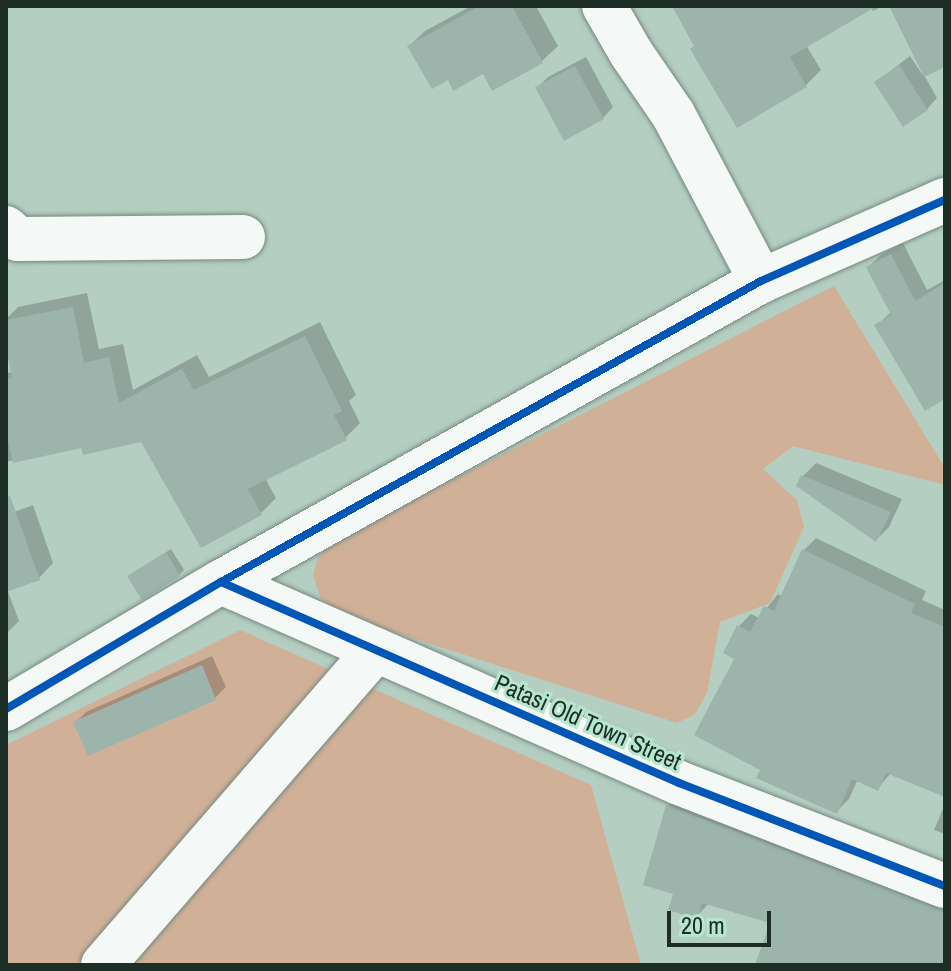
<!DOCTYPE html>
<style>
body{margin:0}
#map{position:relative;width:951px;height:971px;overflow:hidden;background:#b4cec2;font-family:"Archivo Narrow",sans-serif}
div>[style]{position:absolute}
.green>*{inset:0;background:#d1b098}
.shadow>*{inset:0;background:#0003}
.building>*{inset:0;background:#9db4ad}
.roads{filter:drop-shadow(0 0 2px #75897f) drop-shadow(0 0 2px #75897f)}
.minor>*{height:44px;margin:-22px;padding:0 22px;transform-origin:22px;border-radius:22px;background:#f4f8f6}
.cycleway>*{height:8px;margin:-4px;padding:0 4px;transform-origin:4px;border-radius:4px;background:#0057b8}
span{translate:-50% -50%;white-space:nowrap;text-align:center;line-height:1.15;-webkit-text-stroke:6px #b7e6cf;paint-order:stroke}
.street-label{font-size:24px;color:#1c2e26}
.frame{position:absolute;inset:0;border:8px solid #1c2e26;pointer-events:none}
.scale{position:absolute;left:667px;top:911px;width:104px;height:36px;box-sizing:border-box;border:4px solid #1c2e26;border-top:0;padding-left:10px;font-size:24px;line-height:28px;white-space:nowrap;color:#1c2e26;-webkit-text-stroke:6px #b7e6cf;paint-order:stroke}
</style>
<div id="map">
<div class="green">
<div style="clip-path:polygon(834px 286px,945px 468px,945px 485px,793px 446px,763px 469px,797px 500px,804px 527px,770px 603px,720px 622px,707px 693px,695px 714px,677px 723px,340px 615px,320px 597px,313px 575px,318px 557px,344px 535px)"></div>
<div style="clip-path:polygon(240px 630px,591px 785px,641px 965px,6px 965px,6px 745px)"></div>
</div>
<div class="shadow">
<div style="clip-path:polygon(471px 6px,536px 6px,558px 46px,542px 61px,493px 88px,483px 72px,449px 78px,409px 46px,425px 31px)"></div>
<div style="clip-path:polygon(675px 6px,883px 6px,873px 11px,871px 7px,806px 45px,821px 70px,806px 85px,737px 125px)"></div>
<div style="clip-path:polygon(891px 6px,945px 6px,945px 65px,924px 75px,937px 98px,927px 109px,876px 82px,910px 56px,922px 74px,924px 72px)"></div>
<div style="clip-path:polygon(586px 57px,613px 107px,603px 118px,538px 87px,548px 77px)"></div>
<div style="clip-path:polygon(903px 243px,927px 290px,945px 280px,945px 397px,877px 325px,891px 312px,868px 267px,881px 255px)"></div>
<div style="clip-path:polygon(87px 293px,99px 349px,123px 344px,133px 390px,197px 355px,209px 377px,320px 322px,356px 395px,349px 401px,360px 423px,345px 438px,265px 478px,276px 498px,261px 513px,201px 546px,142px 439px,82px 445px,6px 462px,6px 374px,13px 371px,6px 319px,18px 307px)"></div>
<div style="clip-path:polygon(816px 463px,902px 499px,889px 527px,876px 540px,803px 476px)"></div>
<div style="clip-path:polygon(33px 505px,53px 563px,39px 578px,7px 589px,19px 621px,6px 634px,6px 515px)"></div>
<div style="clip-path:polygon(816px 538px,926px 591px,922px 600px,945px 610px,945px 795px,891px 773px,877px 789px,858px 779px,849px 799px,837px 811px,762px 769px,736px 658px,739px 626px,751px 614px,759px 618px,778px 594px,783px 597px,804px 550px)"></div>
<div style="clip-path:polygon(171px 549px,184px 570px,179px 575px,130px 576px)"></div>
<div style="clip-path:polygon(212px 656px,226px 687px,215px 698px,89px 753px,76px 722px,86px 712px)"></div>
<div style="clip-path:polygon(679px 794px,945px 897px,945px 965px,757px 965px,773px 921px,709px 903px,696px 917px,675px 893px,645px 884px,668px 806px)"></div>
<div style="clip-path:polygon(945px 804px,945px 834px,934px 830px)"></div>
</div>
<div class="building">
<div style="clip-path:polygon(480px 6px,512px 6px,543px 63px,492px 91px,483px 74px,453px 91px,448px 80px,432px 89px,407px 46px)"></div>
<div style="clip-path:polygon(672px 6px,877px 6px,790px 57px,807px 87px,737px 128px,690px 49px,694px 46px)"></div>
<div style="clip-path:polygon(889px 6px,945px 6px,945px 67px,924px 77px)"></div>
<div style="clip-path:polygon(899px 65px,928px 110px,903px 127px,874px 82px)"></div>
<div style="clip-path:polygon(575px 66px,604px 119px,564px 141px,535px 87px)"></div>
<div style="clip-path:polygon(891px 254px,915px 301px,945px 283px,945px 399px,925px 411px,874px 325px,891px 315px,866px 267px)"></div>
<div style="clip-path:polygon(73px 307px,84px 363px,109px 357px,119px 403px,182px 369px,194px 390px,305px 336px,342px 411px,334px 415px,347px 440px,248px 489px,262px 515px,201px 548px,141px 442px,83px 455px,81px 448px,13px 463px,6px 430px,6px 380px,12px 378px,6px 347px,6px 320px)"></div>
<div style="clip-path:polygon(801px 475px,891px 512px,876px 542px,796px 486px)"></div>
<div style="clip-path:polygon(10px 496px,40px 580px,6px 592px,6px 497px)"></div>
<div style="clip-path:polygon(802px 549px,915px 604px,911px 613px,945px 627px,945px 797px,886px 773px,878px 791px,852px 779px,837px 814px,756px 778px,760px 770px,694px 735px,734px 659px,723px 653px,737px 625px,750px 632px,764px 606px,774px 611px)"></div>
<div style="clip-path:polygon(166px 552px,180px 576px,142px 600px,127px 576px)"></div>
<div style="clip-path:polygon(202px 665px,216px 700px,88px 756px,73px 722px)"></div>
<div style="clip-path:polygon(666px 805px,945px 910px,945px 965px,755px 965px,770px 923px,702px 903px,697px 919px,668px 910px,673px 894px,643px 885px)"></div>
</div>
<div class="roads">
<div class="minor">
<div style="left:604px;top:6px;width:54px;rotate:60.1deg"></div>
<div style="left:631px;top:53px;width:74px;rotate:55.5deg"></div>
<div style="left:673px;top:114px;width:189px;rotate:62.2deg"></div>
<div style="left:6px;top:228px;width:16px;rotate:43deg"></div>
<div style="left:18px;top:239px;width:225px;rotate:-0.5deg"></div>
<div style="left:221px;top:582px;width:500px;rotate:23.69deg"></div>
<div style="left:679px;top:783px;width:285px;rotate:21.2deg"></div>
<div style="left:6px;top:709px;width:250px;rotate:-30.6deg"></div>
<div style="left:221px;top:582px;width:618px;rotate:-29.14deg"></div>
<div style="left:761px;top:281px;width:201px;rotate:-23.8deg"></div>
<div style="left:103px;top:965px;width:417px;rotate:-49.1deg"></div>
</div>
</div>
<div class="cycleway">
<div style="left:221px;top:582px;width:500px;rotate:23.69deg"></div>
<div style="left:679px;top:783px;width:285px;rotate:21.2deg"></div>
<div style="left:6px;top:709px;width:250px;rotate:-30.6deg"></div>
<div style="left:221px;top:582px;width:618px;rotate:-29.14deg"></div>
<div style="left:761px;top:281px;width:201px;rotate:-23.8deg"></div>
</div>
<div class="street-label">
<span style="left:588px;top:722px;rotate:24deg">Patasi Old Town Street</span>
</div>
<div class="frame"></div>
<div class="scale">20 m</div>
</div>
